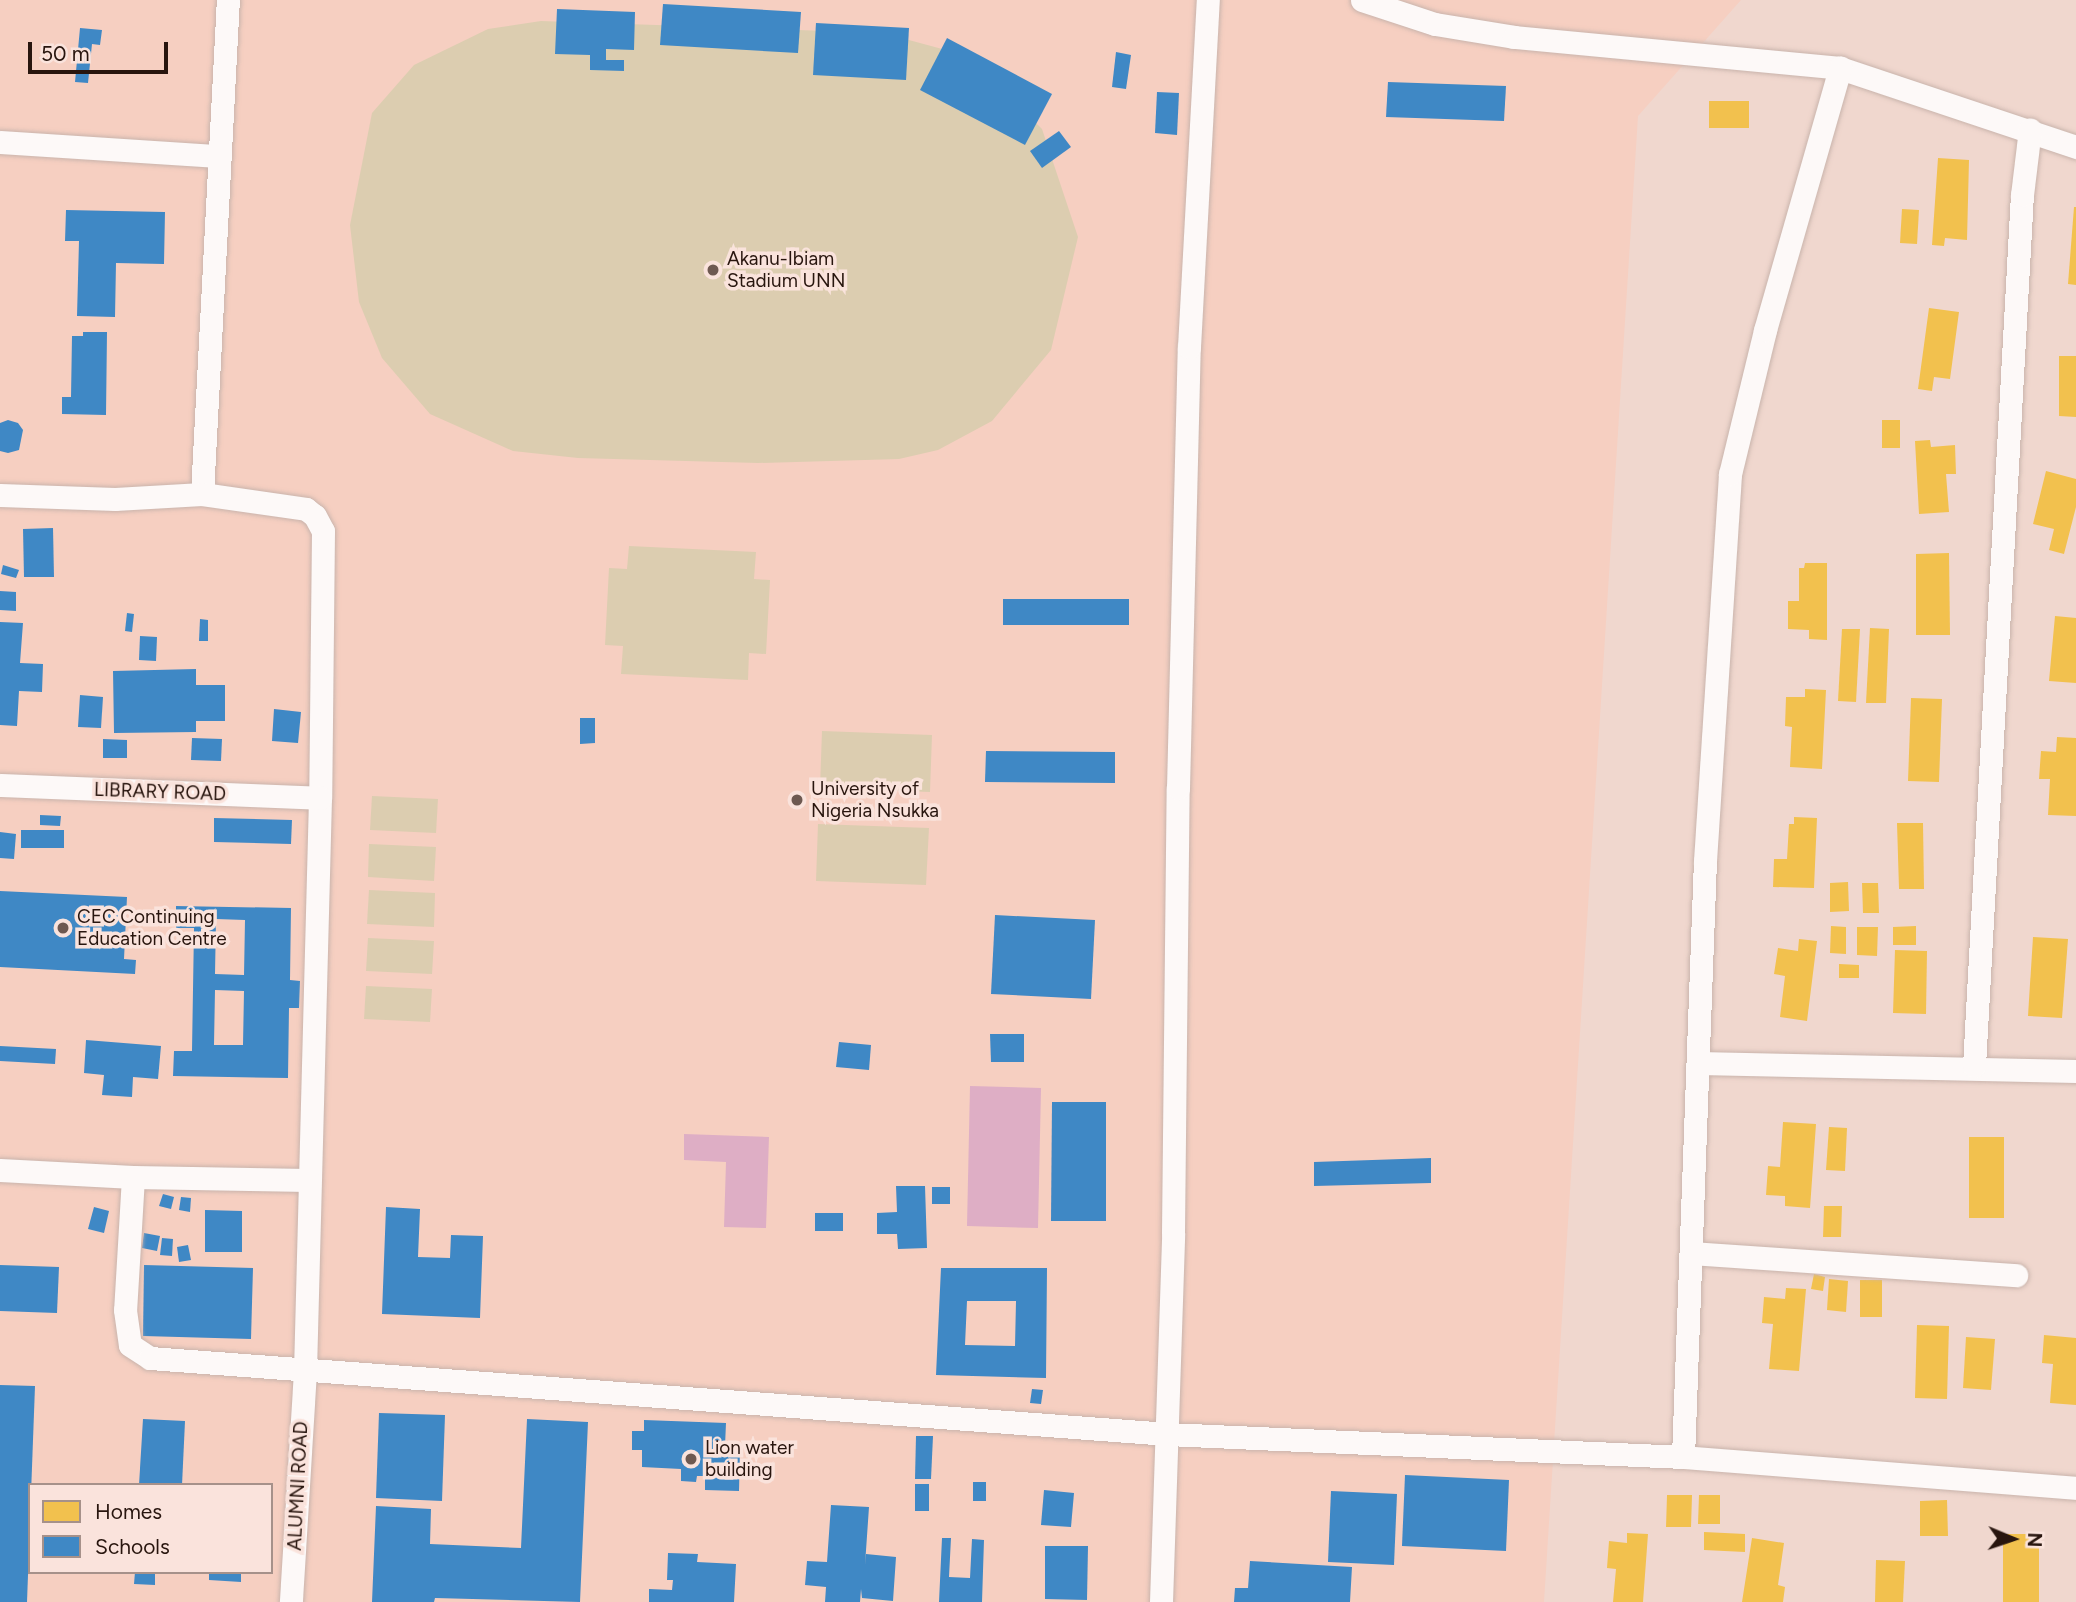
<!DOCTYPE html>
<style>
body{margin:0}
#map{position:relative;width:2076px;height:1602px;overflow:hidden;background:#f0d7ce;font-family:Figtree,sans-serif}
div>[style]{position:absolute}
.built>*{inset:0;background:#f6cfc1}
.green>*{inset:0;background:#dccdb0}
.water>*{inset:0;background:#deaec5}
.homes>*{inset:0;background:#f2c14e}
.schools>*{inset:0;background:#3f88c5}
.roads{filter:drop-shadow(0 0 2px #c9b4ac) drop-shadow(0 0 2px #c9b4ac)}
.minor>*{height:23px;margin:-11.5px;padding:0 11.5px;transform-origin:11.5px;border-radius:11.5px;background:#fdf9f8}
.dots>*{width:19px;height:19px;translate:-50% -50%;box-sizing:border-box;border:4px solid #fae3dc;border-radius:50%}
span{translate:-50% -50%;white-space:nowrap;text-align:center;line-height:1.15;-webkit-text-stroke:7px #fae3dc;paint-order:stroke}
.poi-label{font-size:19px;color:#28150e}
.left{translate:0 -50%;text-align:left}
.street-label{font-size:19px;color:#28150e}
.legend{position:absolute;left:28px;top:1483px;width:245px;height:91px;box-sizing:border-box;background:#fae3dc;border:2px solid #a6918a;margin:0;padding:9px 12px;list-style:none;font-size:21px;color:#28150e}
.legend li{display:flex;align-items:center;gap:14px;height:35px}
.legend b{width:35px;border:2px solid #a6918a}
.north{position:absolute;left:1978px;top:1504px;width:70px;height:70px;-webkit-text-stroke:5px #fae3dc;paint-order:stroke;rotate:92deg;font-size:19px;font-weight:700;line-height:28px;text-align:center;color:#28150e}
.north::after{content:'';display:block;margin:auto;width:24px;height:32px;background:#28150e;clip-path:polygon(50% 0,100% 100%,50% 72%,0 100%)}
.scale{position:absolute;left:28px;top:42px;width:140px;height:32px;box-sizing:border-box;border:4px solid #28150e;border-top:0;padding-left:9px;font-size:21px;line-height:24px;white-space:nowrap;color:#28150e;-webkit-text-stroke:5px #fae3dc;paint-order:stroke}
</style>
<div id="map">
<div class="built">
<div style="clip-path:polygon(evenodd,0 0,1741px 0,1638px 116px,1544px 1602px,0 1602px,0 0,30px 1485px,271px 1485px,271px 1572px,30px 1572px,30px 1485px)"></div>
</div>
<div class="green">
<div style="clip-path:polygon(541px 21px,883px 33px,968px 56px,1042px 129px,1078px 237px,1051px 350px,992px 421px,938px 450px,899px 459px,758px 463px,578px 458px,513px 451px,430px 414px,382px 358px,359px 302px,350px 225px,372px 113px,414px 65px,488px 29px)"></div>
<div style="clip-path:polygon(629px 546px,756px 552px,754px 579px,770px 580px,766px 654px,749px 653px,748px 680px,621px 674px,623px 646px,605px 645px,609px 568px,627px 569px)"></div>
<div style="clip-path:polygon(822px 731px,932px 735px,930px 792px,820px 788px)"></div>
<div style="clip-path:polygon(372px 796px,438px 799px,436px 833px,370px 830px)"></div>
<div style="clip-path:polygon(818px 824px,929px 828px,926px 885px,816px 881px)"></div>
<div style="clip-path:polygon(369px 844px,436px 847px,434px 881px,368px 877px)"></div>
<div style="clip-path:polygon(369px 890px,435px 893px,434px 927px,367px 924px)"></div>
<div style="clip-path:polygon(368px 938px,434px 941px,432px 974px,366px 971px)"></div>
<div style="clip-path:polygon(366px 986px,432px 989px,430px 1022px,364px 1019px)"></div>
</div>
<div class="water">
<div style="clip-path:polygon(970px 1086px,1041px 1088px,1038px 1228px,967px 1226px)"></div>
<div style="clip-path:polygon(684px 1134px,769px 1137px,766px 1228px,724px 1227px,726px 1162px,684px 1160px)"></div>
</div>
<div class="homes">
<div style="clip-path:polygon(1709px 101px,1749px 101px,1749px 128px,1709px 128px)"></div>
<div style="clip-path:polygon(1938px 158px,1969px 160px,1967px 240px,1945px 238px,1944px 246px,1932px 245px)"></div>
<div style="clip-path:polygon(2074px 207px,2076px 207px,2076px 285px,2068px 284px)"></div>
<div style="clip-path:polygon(1902px 209px,1919px 210px,1917px 244px,1900px 243px)"></div>
<div style="clip-path:polygon(1929px 308px,1959px 312px,1950px 379px,1934px 377px,1932px 391px,1918px 389px)"></div>
<div style="clip-path:polygon(2059px 356px,2076px 356px,2076px 417px,2059px 416px)"></div>
<div style="clip-path:polygon(1882px 420px,1900px 420px,1900px 448px,1882px 448px)"></div>
<div style="clip-path:polygon(1930px 440px,1931px 447px,1955px 445px,1956px 474px,1946px 474px,1949px 512px,1919px 514px,1915px 441px)"></div>
<div style="clip-path:polygon(2046px 471px,2076px 479px,2076px 507px,2064px 554px,2049px 550px,2054px 529px,2033px 524px)"></div>
<div style="clip-path:polygon(1949px 553px,1950px 635px,1916px 635px,1916px 554px)"></div>
<div style="clip-path:polygon(1805px 563px,1827px 563px,1827px 640px,1809px 639px,1809px 630px,1788px 629px,1788px 601px,1799px 601px,1799px 568px,1804px 568px)"></div>
<div style="clip-path:polygon(2055px 616px,2076px 618px,2076px 683px,2049px 681px)"></div>
<div style="clip-path:polygon(1870px 628px,1889px 629px,1886px 703px,1866px 703px)"></div>
<div style="clip-path:polygon(1842px 629px,1860px 629px,1856px 702px,1838px 701px)"></div>
<div style="clip-path:polygon(1805px 689px,1826px 690px,1822px 769px,1790px 767px,1792px 727px,1785px 726px,1786px 697px,1805px 697px)"></div>
<div style="clip-path:polygon(1911px 698px,1942px 699px,1939px 782px,1908px 781px)"></div>
<div style="clip-path:polygon(2057px 737px,2076px 738px,2076px 816px,2048px 815px,2050px 779px,2039px 779px,2041px 751px,2056px 752px)"></div>
<div style="clip-path:polygon(1794px 817px,1817px 818px,1814px 888px,1773px 887px,1774px 859px,1787px 859px,1789px 824px,1794px 824px)"></div>
<div style="clip-path:polygon(1897px 823px,1923px 823px,1924px 889px,1899px 889px)"></div>
<div style="clip-path:polygon(1848px 882px,1849px 911px,1830px 912px,1830px 883px)"></div>
<div style="clip-path:polygon(1862px 883px,1878px 883px,1879px 913px,1863px 913px)"></div>
<div style="clip-path:polygon(1831px 926px,1846px 927px,1846px 954px,1830px 953px)"></div>
<div style="clip-path:polygon(1916px 926px,1916px 945px,1893px 945px,1893px 927px)"></div>
<div style="clip-path:polygon(1857px 927px,1878px 927px,1877px 956px,1857px 955px)"></div>
<div style="clip-path:polygon(2033px 937px,2068px 939px,2062px 1018px,2028px 1016px)"></div>
<div style="clip-path:polygon(1799px 939px,1817px 941px,1807px 1021px,1780px 1017px,1785px 976px,1774px 974px,1778px 948px,1798px 951px)"></div>
<div style="clip-path:polygon(1895px 950px,1927px 951px,1926px 1014px,1893px 1013px)"></div>
<div style="clip-path:polygon(1839px 964px,1859px 965px,1859px 978px,1839px 978px)"></div>
<div style="clip-path:polygon(1783px 1122px,1816px 1124px,1810px 1208px,1785px 1206px,1785px 1196px,1766px 1195px,1768px 1166px,1780px 1167px)"></div>
<div style="clip-path:polygon(1829px 1127px,1847px 1128px,1845px 1171px,1826px 1170px)"></div>
<div style="clip-path:polygon(1969px 1137px,2004px 1137px,2004px 1218px,1969px 1218px)"></div>
<div style="clip-path:polygon(1824px 1206px,1842px 1206px,1841px 1237px,1823px 1237px)"></div>
<div style="clip-path:polygon(1814px 1274px,1825px 1277px,1823px 1291px,1811px 1289px)"></div>
<div style="clip-path:polygon(1829px 1279px,1848px 1281px,1846px 1312px,1827px 1310px)"></div>
<div style="clip-path:polygon(1860px 1280px,1882px 1280px,1882px 1317px,1860px 1317px)"></div>
<div style="clip-path:polygon(1786px 1288px,1806px 1289px,1799px 1371px,1769px 1369px,1773px 1324px,1762px 1323px,1764px 1297px,1785px 1299px)"></div>
<div style="clip-path:polygon(1917px 1325px,1949px 1326px,1947px 1399px,1915px 1398px)"></div>
<div style="clip-path:polygon(2044px 1335px,2076px 1338px,2076px 1405px,2050px 1403px,2053px 1364px,2042px 1363px)"></div>
<div style="clip-path:polygon(1966px 1337px,1995px 1339px,1991px 1390px,1963px 1388px)"></div>
<div style="clip-path:polygon(1667px 1495px,1692px 1495px,1691px 1527px,1666px 1527px)"></div>
<div style="clip-path:polygon(1699px 1495px,1720px 1495px,1720px 1524px,1698px 1524px)"></div>
<div style="clip-path:polygon(1947px 1500px,1948px 1536px,1920px 1536px,1920px 1501px)"></div>
<div style="clip-path:polygon(1704px 1532px,1745px 1534px,1745px 1552px,1704px 1550px)"></div>
<div style="clip-path:polygon(1627px 1533px,1648px 1534px,1643px 1602px,1613px 1602px,1616px 1569px,1607px 1568px,1609px 1541px,1627px 1543px)"></div>
<div style="clip-path:polygon(2003px 1534px,2039px 1534px,2039px 1602px,2003px 1602px)"></div>
<div style="clip-path:polygon(1752px 1538px,1784px 1543px,1778px 1585px,1785px 1587px,1783px 1602px,1742px 1602px)"></div>
<div style="clip-path:polygon(1876px 1560px,1905px 1561px,1903px 1602px,1875px 1602px)"></div>
</div>
<div class="schools">
<div style="clip-path:polygon(663px 4px,801px 12px,798px 53px,660px 45px)"></div>
<div style="clip-path:polygon(557px 9px,635px 12px,634px 50px,606px 49px,606px 60px,624px 60px,624px 71px,590px 70px,590px 55px,555px 54px)"></div>
<div style="clip-path:polygon(816px 23px,909px 28px,906px 80px,813px 75px)"></div>
<div style="clip-path:polygon(80px 28px,102px 30px,100px 45px,92px 44px,88px 83px,75px 82px)"></div>
<div style="clip-path:polygon(947px 38px,1052px 94px,1025px 145px,920px 90px)"></div>
<div style="clip-path:polygon(1116px 52px,1131px 55px,1126px 89px,1112px 87px)"></div>
<div style="clip-path:polygon(1388px 82px,1506px 86px,1504px 121px,1386px 117px)"></div>
<div style="clip-path:polygon(1157px 92px,1179px 93px,1177px 135px,1155px 133px)"></div>
<div style="clip-path:polygon(1059px 131px,1071px 147px,1042px 168px,1030px 151px)"></div>
<div style="clip-path:polygon(66px 210px,165px 212px,164px 264px,116px 263px,115px 317px,77px 316px,79px 241px,65px 241px)"></div>
<div style="clip-path:polygon(83px 332px,107px 332px,106px 415px,62px 414px,62px 397px,71px 397px,72px 336px,83px 336px)"></div>
<div style="clip-path:polygon(8px 420px,18px 423px,23px 430px,19px 450px,8px 453px,0 451px,0 423px)"></div>
<div style="clip-path:polygon(53px 528px,54px 577px,24px 577px,23px 529px)"></div>
<div style="clip-path:polygon(3px 565px,19px 570px,16px 578px,1px 574px)"></div>
<div style="clip-path:polygon(0 591px,16px 592px,16px 611px,0 610px)"></div>
<div style="clip-path:polygon(1003px 599px,1129px 599px,1129px 625px,1003px 625px)"></div>
<div style="clip-path:polygon(127px 613px,134px 614px,132px 632px,125px 631px)"></div>
<div style="clip-path:polygon(200px 619px,208px 620px,208px 641px,199px 641px)"></div>
<div style="clip-path:polygon(0 622px,23px 623px,20px 663px,43px 664px,42px 692px,19px 691px,17px 726px,0 725px)"></div>
<div style="clip-path:polygon(140px 636px,157px 637px,156px 661px,139px 660px)"></div>
<div style="clip-path:polygon(196px 669px,196px 685px,225px 685px,225px 721px,196px 721px,196px 732px,114px 733px,113px 671px)"></div>
<div style="clip-path:polygon(80px 695px,103px 697px,101px 728px,78px 727px)"></div>
<div style="clip-path:polygon(274px 709px,301px 712px,298px 743px,272px 741px)"></div>
<div style="clip-path:polygon(580px 718px,595px 718px,595px 743px,580px 744px)"></div>
<div style="clip-path:polygon(192px 738px,222px 739px,221px 761px,191px 760px)"></div>
<div style="clip-path:polygon(103px 739px,127px 740px,127px 758px,103px 758px)"></div>
<div style="clip-path:polygon(986px 751px,1115px 752px,1115px 783px,985px 782px)"></div>
<div style="clip-path:polygon(40px 815px,61px 816px,60px 826px,40px 825px)"></div>
<div style="clip-path:polygon(214px 818px,292px 820px,291px 844px,214px 842px)"></div>
<div style="clip-path:polygon(21px 830px,64px 830px,64px 848px,21px 848px)"></div>
<div style="clip-path:polygon(0 832px,16px 834px,14px 859px,0 858px)"></div>
<div style="clip-path:polygon(0 891px,127px 897px,124px 959px,136px 960px,135px 974px,0 967px)"></div>
<div style="clip-path:polygon(evenodd,176px 906px,291px 908px,290px 980px,300px 981px,299px 1008px,289px 1008px,288px 1078px,173px 1076px,174px 1051px,192px 1051px,194px 928px,176px 928px,176px 906px,216px 919px,245px 920px,244px 975px,215px 974px,216px 919px,176px 906px,215px 990px,244px 991px,243px 1045px,214px 1045px,215px 990px)"></div>
<div style="clip-path:polygon(995px 915px,1095px 920px,1091px 999px,991px 994px)"></div>
<div style="clip-path:polygon(990px 1034px,1024px 1034px,1024px 1062px,991px 1062px)"></div>
<div style="clip-path:polygon(86px 1040px,161px 1046px,158px 1079px,133px 1077px,132px 1097px,102px 1095px,104px 1075px,84px 1073px)"></div>
<div style="clip-path:polygon(839px 1042px,871px 1045px,869px 1070px,836px 1067px)"></div>
<div style="clip-path:polygon(0 1046px,56px 1049px,55px 1064px,0 1061px)"></div>
<div style="clip-path:polygon(1052px 1102px,1106px 1102px,1106px 1221px,1051px 1221px)"></div>
<div style="clip-path:polygon(1431px 1158px,1431px 1183px,1314px 1186px,1314px 1162px)"></div>
<div style="clip-path:polygon(896px 1186px,925px 1186px,927px 1248px,898px 1249px,897px 1234px,877px 1234px,877px 1213px,897px 1212px)"></div>
<div style="clip-path:polygon(932px 1187px,950px 1187px,950px 1204px,932px 1204px)"></div>
<div style="clip-path:polygon(163px 1194px,174px 1197px,171px 1209px,159px 1206px)"></div>
<div style="clip-path:polygon(181px 1197px,191px 1198px,190px 1212px,179px 1210px)"></div>
<div style="clip-path:polygon(94px 1207px,109px 1211px,104px 1233px,88px 1229px)"></div>
<div style="clip-path:polygon(386px 1207px,420px 1209px,418px 1257px,450px 1258px,451px 1235px,483px 1236px,480px 1318px,382px 1314px)"></div>
<div style="clip-path:polygon(205px 1210px,242px 1211px,242px 1252px,205px 1252px)"></div>
<div style="clip-path:polygon(815px 1213px,843px 1213px,843px 1231px,815px 1231px)"></div>
<div style="clip-path:polygon(144px 1233px,160px 1236px,157px 1251px,142px 1248px)"></div>
<div style="clip-path:polygon(162px 1238px,173px 1239px,172px 1256px,160px 1255px)"></div>
<div style="clip-path:polygon(188px 1245px,191px 1260px,179px 1262px,177px 1247px)"></div>
<div style="clip-path:polygon(0 1265px,59px 1267px,57px 1313px,0 1311px)"></div>
<div style="clip-path:polygon(144px 1265px,253px 1268px,251px 1339px,143px 1336px)"></div>
<div style="clip-path:polygon(evenodd,941px 1268px,1047px 1268px,1046px 1378px,936px 1375px,941px 1268px,967px 1301px,1016px 1301px,1015px 1346px,965px 1345px,967px 1301px)"></div>
<div style="clip-path:polygon(0 1385px,35px 1386px,27px 1602px,0 1602px)"></div>
<div style="clip-path:polygon(1032px 1389px,1043px 1390px,1041px 1404px,1030px 1403px)"></div>
<div style="clip-path:polygon(379px 1413px,445px 1415px,442px 1501px,376px 1498px)"></div>
<div style="clip-path:polygon(143px 1419px,185px 1421px,182px 1485px,139px 1485px)"></div>
<div style="clip-path:polygon(527px 1419px,588px 1422px,580px 1602px,435px 1598px,434px 1602px,372px 1602px,376px 1506px,431px 1509px,430px 1544px,521px 1548px)"></div>
<div style="clip-path:polygon(644px 1420px,726px 1423px,725px 1446px,740px 1447px,739px 1491px,705px 1490px,705px 1476px,697px 1476px,696px 1482px,681px 1481px,681px 1469px,642px 1467px,642px 1450px,632px 1450px,632px 1431px,644px 1431px)"></div>
<div style="clip-path:polygon(916px 1436px,933px 1436px,931px 1479px,915px 1479px)"></div>
<div style="clip-path:polygon(1405px 1475px,1509px 1480px,1506px 1551px,1402px 1546px)"></div>
<div style="clip-path:polygon(973px 1482px,986px 1482px,986px 1501px,973px 1501px)"></div>
<div style="clip-path:polygon(915px 1484px,929px 1484px,929px 1511px,915px 1511px)"></div>
<div style="clip-path:polygon(1044px 1490px,1074px 1493px,1071px 1527px,1041px 1525px)"></div>
<div style="clip-path:polygon(1331px 1491px,1397px 1494px,1394px 1565px,1328px 1562px)"></div>
<div style="clip-path:polygon(831px 1505px,869px 1507px,865px 1565px,866px 1554px,896px 1557px,893px 1601px,862px 1598px,861px 1589px,860px 1602px,825px 1602px,826px 1587px,805px 1585px,807px 1561px,827px 1562px)"></div>
<div style="clip-path:polygon(942px 1538px,951px 1538px,949px 1577px,970px 1578px,972px 1539px,984px 1540px,982px 1602px,939px 1602px)"></div>
<div style="clip-path:polygon(1045px 1546px,1088px 1546px,1087px 1600px,1045px 1599px)"></div>
<div style="clip-path:polygon(668px 1553px,698px 1554px,697px 1562px,736px 1564px,734px 1602px,649px 1602px,649px 1589px,672px 1590px,673px 1580px,667px 1580px)"></div>
<div style="clip-path:polygon(1250px 1561px,1352px 1567px,1350px 1602px,1234px 1602px,1235px 1588px,1248px 1588px)"></div>
<div style="clip-path:polygon(135px 1572px,155px 1572px,155px 1585px,134px 1584px)"></div>
<div style="clip-path:polygon(209px 1572px,241px 1572px,241px 1582px,209px 1580px)"></div>
</div>
<div class="roads">
<div class="minor">
<div style="left:1362px;top:0;width:77px;rotate:18.2deg"></div>
<div style="left:1435px;top:24px;width:80px;rotate:9.3deg"></div>
<div style="left:1514px;top:37px;width:327px;rotate:5.4deg"></div>
<div style="left:1840px;top:68px;width:249px;rotate:18.5deg"></div>
<div style="left:0;top:142px;width:219px;rotate:3.7deg"></div>
<div style="left:202px;top:494px;width:495px;rotate:-87deg"></div>
<div style="left:0;top:495px;width:115px;rotate:2deg"></div>
<div style="left:115px;top:499px;width:87px;rotate:-3.3deg"></div>
<div style="left:202px;top:494px;width:105px;rotate:8.2deg"></div>
<div style="left:306px;top:509px;width:11px;rotate:38deg"></div>
<div style="left:315px;top:516px;width:17px;rotate:62deg"></div>
<div style="left:323px;top:531px;width:267px;rotate:90.6deg"></div>
<div style="left:320px;top:798px;width:573px;rotate:91.5deg"></div>
<div style="left:305px;top:1371px;width:231px;rotate:93.5deg"></div>
<div style="left:0;top:785px;width:320px;rotate:2.3deg"></div>
<div style="left:1698px;top:1063px;width:378px;rotate:1.2deg"></div>
<div style="left:1974px;top:1066px;width:872px;rotate:-86.85deg"></div>
<div style="left:2022px;top:195px;width:66px;rotate:-83.1deg"></div>
<div style="left:0;top:1170px;width:133px;rotate:3deg"></div>
<div style="left:133px;top:1177px;width:175px;rotate:1deg"></div>
<div style="left:133px;top:1177px;width:133px;rotate:93.4deg"></div>
<div style="left:125px;top:1310px;width:35px;rotate:82deg"></div>
<div style="left:130px;top:1345px;width:24px;rotate:33deg"></div>
<div style="left:150px;top:1358px;width:1020px;rotate:4.27deg"></div>
<div style="left:1167px;top:1434px;width:517px;rotate:2.55deg"></div>
<div style="left:1683px;top:1457px;width:394px;rotate:4.5deg"></div>
<div style="left:1691px;top:1253px;width:326px;rotate:3.9deg"></div>
<div style="left:1683px;top:1457px;width:596px;rotate:-87.89deg"></div>
<div style="left:1705px;top:861px;width:388px;rotate:-86.3deg"></div>
<div style="left:1730px;top:474px;width:148px;rotate:-76.3deg"></div>
<div style="left:1765px;top:330px;width:273px;rotate:-74deg"></div>
<div style="left:1161px;top:1602px;width:369px;rotate:-88.1deg"></div>
<div style="left:1173px;top:1233px;width:445px;rotate:-89.4deg"></div>
<div style="left:1178px;top:788px;width:441px;rotate:-88.6deg"></div>
<div style="left:1189px;top:347px;width:348px;rotate:-86.9deg"></div>
</div>
</div>
<div class="dots">
<div style="left:713px;top:270px;background:#6e5951"></div>
<div style="left:797px;top:800px;background:#6e5951"></div>
<div style="left:63px;top:928px;background:#6e5951"></div>
<div style="left:691px;top:1459px;background:#6e5951"></div>
</div>
<div class="poi-label">
<span class="left" style="left:727px;top:270px">Akanu-Ibiam<br>Stadium UNN</span>
<span class="left" style="left:811px;top:800px">University of<br>Nigeria Nsukka</span>
<span class="left" style="left:77px;top:928px">CEC Continuing<br>Education Centre</span>
<span class="left" style="left:705px;top:1459px">Lion water<br>building</span>
</div>
<div class="street-label">
<span style="left:160px;top:792px;rotate:2deg">LIBRARY ROAD</span>
<span style="left:298px;top:1486px;rotate:-87deg">ALUMNI ROAD</span>
</div>
<ul class="legend">
<li><b style="height:19px;background:#f2c14e"></b>Homes</li>
<li><b style="height:19px;background:#3f88c5"></b>Schools</li>
</ul>
<div class="north">N</div>
<div class="scale">50 m</div>
</div>
